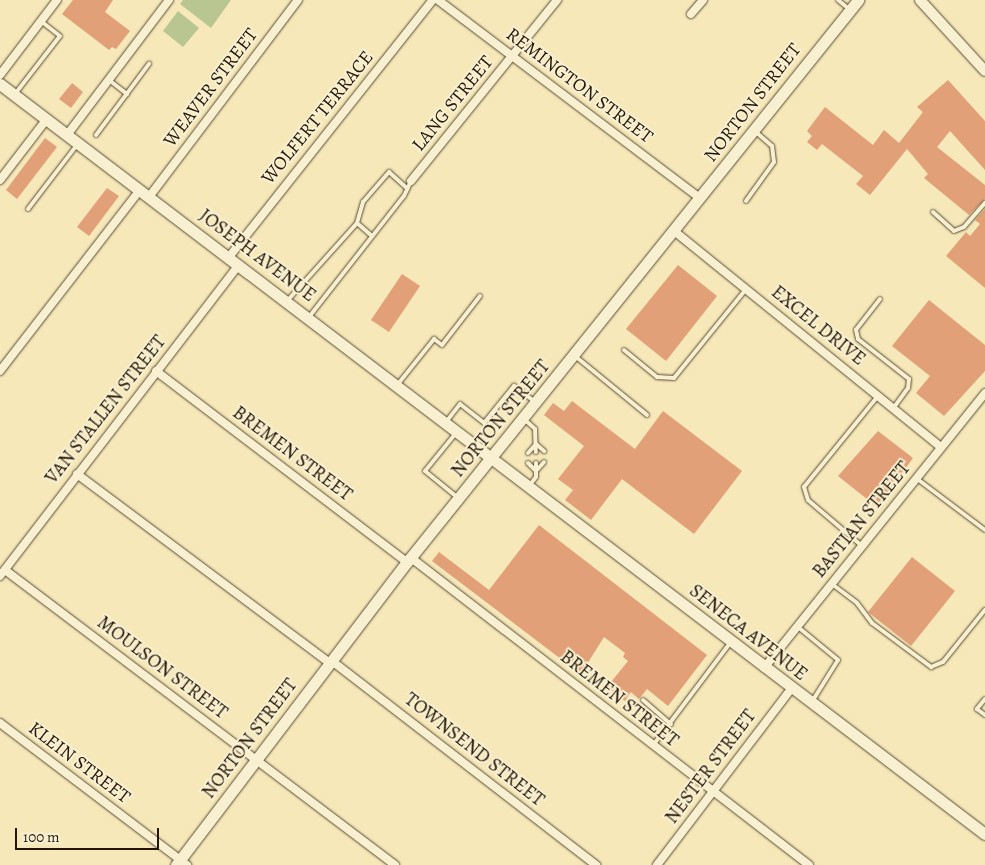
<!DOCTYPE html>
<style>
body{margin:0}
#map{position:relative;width:985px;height:865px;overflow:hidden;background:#f6e8b9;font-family:Alegreya,serif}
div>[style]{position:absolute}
.green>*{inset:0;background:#b9c692}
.building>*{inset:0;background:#e2a078}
.roads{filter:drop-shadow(0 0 1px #594b33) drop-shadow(0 0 1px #594b33)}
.service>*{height:4px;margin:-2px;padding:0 2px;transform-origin:2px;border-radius:2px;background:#f9f0d2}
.minor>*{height:8px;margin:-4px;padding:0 4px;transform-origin:4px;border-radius:4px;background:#f9f0d2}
.tertiary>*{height:10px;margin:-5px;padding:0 5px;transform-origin:5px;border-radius:5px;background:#f9f0d2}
.secondary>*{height:11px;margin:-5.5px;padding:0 5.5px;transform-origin:5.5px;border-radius:5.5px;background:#f9f0d2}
span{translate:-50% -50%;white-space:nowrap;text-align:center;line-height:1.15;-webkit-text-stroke:4px #f9f0d2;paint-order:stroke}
.street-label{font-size:19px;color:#251706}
.scale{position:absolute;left:15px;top:828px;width:144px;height:22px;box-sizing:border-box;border:2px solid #251706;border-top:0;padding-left:6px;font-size:15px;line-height:18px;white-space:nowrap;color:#251706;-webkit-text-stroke:4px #f9f0d2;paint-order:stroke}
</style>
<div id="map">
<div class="green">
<div style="clip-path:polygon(183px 0,231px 0,211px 28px,180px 4px)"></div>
<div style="clip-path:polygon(178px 11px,199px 28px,183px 47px,163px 31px)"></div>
</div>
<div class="building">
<div style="clip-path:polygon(73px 0,113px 0,105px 12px,130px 31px,116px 49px,112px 47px,109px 50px,62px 14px)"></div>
<div style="clip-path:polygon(948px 80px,985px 121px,985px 170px,950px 131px,937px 147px,985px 185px,985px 199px,969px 215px,924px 178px,928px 174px,907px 149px,870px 195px,856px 184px,863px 176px,822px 144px,817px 150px,807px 142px,812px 136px,807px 131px,825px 107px,873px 145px,884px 130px,899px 143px,923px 112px,917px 107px)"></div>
<div style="clip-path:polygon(72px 83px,83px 92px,71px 108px,59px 99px)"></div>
<div style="clip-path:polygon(45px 138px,57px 147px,17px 199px,6px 190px)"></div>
<div style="clip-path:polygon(107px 188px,119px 196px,89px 236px,77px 227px)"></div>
<div style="clip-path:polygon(985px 209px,985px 288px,946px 256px,966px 232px,970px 236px,980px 224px,975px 220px)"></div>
<div style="clip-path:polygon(678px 265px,717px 296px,666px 361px,626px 329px)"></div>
<div style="clip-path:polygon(402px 274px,420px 286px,389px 332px,371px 320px)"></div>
<div style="clip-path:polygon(929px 300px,985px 345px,985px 371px,944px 416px,916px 393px,930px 376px,892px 346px)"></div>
<div style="clip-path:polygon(572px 401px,635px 449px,663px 411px,742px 471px,694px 534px,622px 479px,591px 520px,565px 500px,573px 490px,558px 479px,584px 446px,544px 415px,553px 403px,564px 411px)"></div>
<div style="clip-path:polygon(878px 431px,913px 458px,877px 507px,838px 476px)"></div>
<div style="clip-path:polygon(539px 525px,707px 655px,668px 706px,647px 689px,639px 699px,631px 692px,625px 701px,607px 687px,628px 661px,623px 657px,625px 653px,604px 637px,582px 672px,574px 669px,432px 561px,439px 552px,489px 590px)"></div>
<div style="clip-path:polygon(912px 557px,955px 591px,911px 646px,868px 612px)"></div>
</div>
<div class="roads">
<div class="service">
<div style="left:838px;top:0;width:13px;rotate:39deg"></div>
<div style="left:109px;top:80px;width:23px;rotate:38deg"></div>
<div style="left:15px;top:94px;width:73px;rotate:-52.2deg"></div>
<div style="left:60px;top:36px;width:24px;rotate:-142deg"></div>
<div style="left:96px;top:135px;width:89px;rotate:-53.3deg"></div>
<div style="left:746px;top:201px;width:48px;rotate:-54.3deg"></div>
<div style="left:774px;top:162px;width:16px;rotate:-97deg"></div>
<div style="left:772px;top:146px;width:21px;rotate:-139deg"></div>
<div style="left:28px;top:209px;width:81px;rotate:-52.6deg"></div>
<div style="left:933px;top:212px;width:28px;rotate:42deg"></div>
<div style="left:954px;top:231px;width:11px;rotate:-22deg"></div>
<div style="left:964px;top:227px;width:32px;rotate:-49deg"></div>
<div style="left:357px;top:223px;width:20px;rotate:41deg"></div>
<div style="left:880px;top:299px;width:39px;rotate:128deg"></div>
<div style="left:856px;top:330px;width:9px;rotate:77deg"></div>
<div style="left:858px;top:339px;width:65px;rotate:38.1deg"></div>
<div style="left:909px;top:379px;width:9px;rotate:96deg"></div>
<div style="left:908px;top:388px;width:26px;rotate:126deg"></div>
<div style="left:288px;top:300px;width:103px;rotate:-48.1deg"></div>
<div style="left:357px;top:223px;width:22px;rotate:-74deg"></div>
<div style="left:363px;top:202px;width:40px;rotate:-49deg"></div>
<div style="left:389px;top:172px;width:25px;rotate:42deg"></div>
<div style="left:309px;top:317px;width:154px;rotate:-51.9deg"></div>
<div style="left:404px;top:196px;width:17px;rotate:-65deg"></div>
<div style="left:624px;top:350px;width:43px;rotate:39.3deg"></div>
<div style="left:657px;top:377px;width:17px;rotate:3deg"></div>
<div style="left:674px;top:378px;width:114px;rotate:-51deg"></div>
<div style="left:575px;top:356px;width:93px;rotate:39.3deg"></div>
<div style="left:398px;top:384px;width:58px;rotate:-51.3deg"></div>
<div style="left:434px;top:339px;width:10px;rotate:37deg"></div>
<div style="left:442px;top:345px;width:62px;rotate:-52.2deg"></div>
<div style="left:524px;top:419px;width:15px;rotate:42deg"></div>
<div style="left:535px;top:429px;width:23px;rotate:88deg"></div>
<div style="left:446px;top:422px;width:23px;rotate:-52deg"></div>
<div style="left:460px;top:404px;width:31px;rotate:38deg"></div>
<div style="left:484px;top:423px;width:48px;rotate:-51deg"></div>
<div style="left:514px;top:386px;width:26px;rotate:37deg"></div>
<div style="left:456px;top:433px;width:49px;rotate:129.2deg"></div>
<div style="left:425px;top:471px;width:41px;rotate:39.1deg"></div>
<div style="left:528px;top:453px;width:12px;rotate:-48deg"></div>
<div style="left:536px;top:444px;width:11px;rotate:41deg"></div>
<div style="left:528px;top:463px;width:11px;rotate:45deg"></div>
<div style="left:536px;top:471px;width:12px;rotate:-48deg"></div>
<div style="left:916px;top:478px;width:86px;rotate:37deg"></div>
<div style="left:529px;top:486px;width:11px;rotate:-52deg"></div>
<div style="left:536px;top:477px;width:14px;rotate:-90deg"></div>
<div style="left:862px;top:546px;width:71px;rotate:-139.6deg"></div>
<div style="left:808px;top:500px;width:14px;rotate:-107deg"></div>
<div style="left:804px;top:487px;width:117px;rotate:-50.9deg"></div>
<div style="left:832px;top:584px;width:31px;rotate:37deg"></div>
<div style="left:857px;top:603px;width:25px;rotate:53deg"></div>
<div style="left:872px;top:623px;width:74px;rotate:36.7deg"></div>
<div style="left:931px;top:667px;width:13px;rotate:-23deg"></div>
<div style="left:943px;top:662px;width:67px;rotate:-51.1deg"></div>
<div style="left:798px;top:627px;width:52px;rotate:39.5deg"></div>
<div style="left:838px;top:660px;width:47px;rotate:122deg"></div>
<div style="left:985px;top:699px;width:13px;rotate:129deg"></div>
<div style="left:977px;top:709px;width:10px;rotate:37deg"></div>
<div style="left:643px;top:700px;width:37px;rotate:41deg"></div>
<div style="left:654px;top:744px;width:128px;rotate:-53deg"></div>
</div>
<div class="minor">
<div style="left:438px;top:0;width:328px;rotate:37.1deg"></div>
<div style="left:691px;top:14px;width:18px;rotate:-49deg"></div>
<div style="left:0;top:75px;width:94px;rotate:-52.8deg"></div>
<div style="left:67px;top:135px;width:169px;rotate:-52.9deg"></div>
<div style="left:0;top:180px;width:76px;rotate:-52.5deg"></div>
<div style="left:411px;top:181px;width:233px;rotate:-51.1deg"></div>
<div style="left:149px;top:197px;width:247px;rotate:-52.9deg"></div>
<div style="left:674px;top:231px;width:343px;rotate:39deg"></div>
<div style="left:229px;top:257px;width:328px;rotate:-51.6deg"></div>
<div style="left:0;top:371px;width:229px;rotate:-52.3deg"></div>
<div style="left:156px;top:371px;width:315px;rotate:37.3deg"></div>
<div style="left:77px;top:474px;width:316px;rotate:36.8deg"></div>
<div style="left:410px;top:557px;width:504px;rotate:37.67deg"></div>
<div style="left:5px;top:570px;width:489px;rotate:37.1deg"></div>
<div style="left:0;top:576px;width:392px;rotate:-52.5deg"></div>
<div style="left:332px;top:661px;width:334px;rotate:37.7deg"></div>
<div style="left:764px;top:668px;width:353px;rotate:-51.2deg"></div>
<div style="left:0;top:723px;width:235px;rotate:37.2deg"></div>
<div style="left:657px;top:865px;width:221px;rotate:-52.7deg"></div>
</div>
<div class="tertiary">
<div style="left:920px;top:0;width:96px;rotate:47.5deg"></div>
</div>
<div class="secondary">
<div style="left:0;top:84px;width:1238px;rotate:37.29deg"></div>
<div style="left:176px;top:865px;width:381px;rotate:-52.7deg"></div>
<div style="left:407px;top:562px;width:721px;rotate:-51.25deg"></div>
</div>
</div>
<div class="street-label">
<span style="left:579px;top:86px;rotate:37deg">REMINGTON STREET</span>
<span style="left:211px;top:88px;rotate:-53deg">WEAVER STREET</span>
<span style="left:753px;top:103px;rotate:-52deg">NORTON STREET</span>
<span style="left:453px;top:104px;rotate:-51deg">LANG STREET</span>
<span style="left:318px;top:118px;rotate:-51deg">WOLFERT TERRACE</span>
<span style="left:257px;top:256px;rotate:37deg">JOSEPH AVENUE</span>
<span style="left:818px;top:326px;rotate:39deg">EXCEL DRIVE</span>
<span style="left:106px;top:410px;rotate:-52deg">VAN STALLEN STREET</span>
<span style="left:501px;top:419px;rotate:-51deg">NORTON STREET</span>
<span style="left:292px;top:454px;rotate:37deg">BREMEN STREET</span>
<span style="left:862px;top:520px;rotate:-51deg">BASTIAN STREET</span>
<span style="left:748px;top:633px;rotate:38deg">SENECA AVENUE</span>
<span style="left:162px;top:668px;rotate:37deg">MOULSON STREET</span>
<span style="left:619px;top:699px;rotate:38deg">BREMEN STREET</span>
<span style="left:250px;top:739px;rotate:-53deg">NORTON STREET</span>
<span style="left:474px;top:750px;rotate:38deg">TOWNSEND STREET</span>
<span style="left:79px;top:763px;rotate:37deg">KLEIN STREET</span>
<span style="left:711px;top:767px;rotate:-53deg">NESTER STREET</span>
</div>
<div class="scale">100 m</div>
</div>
